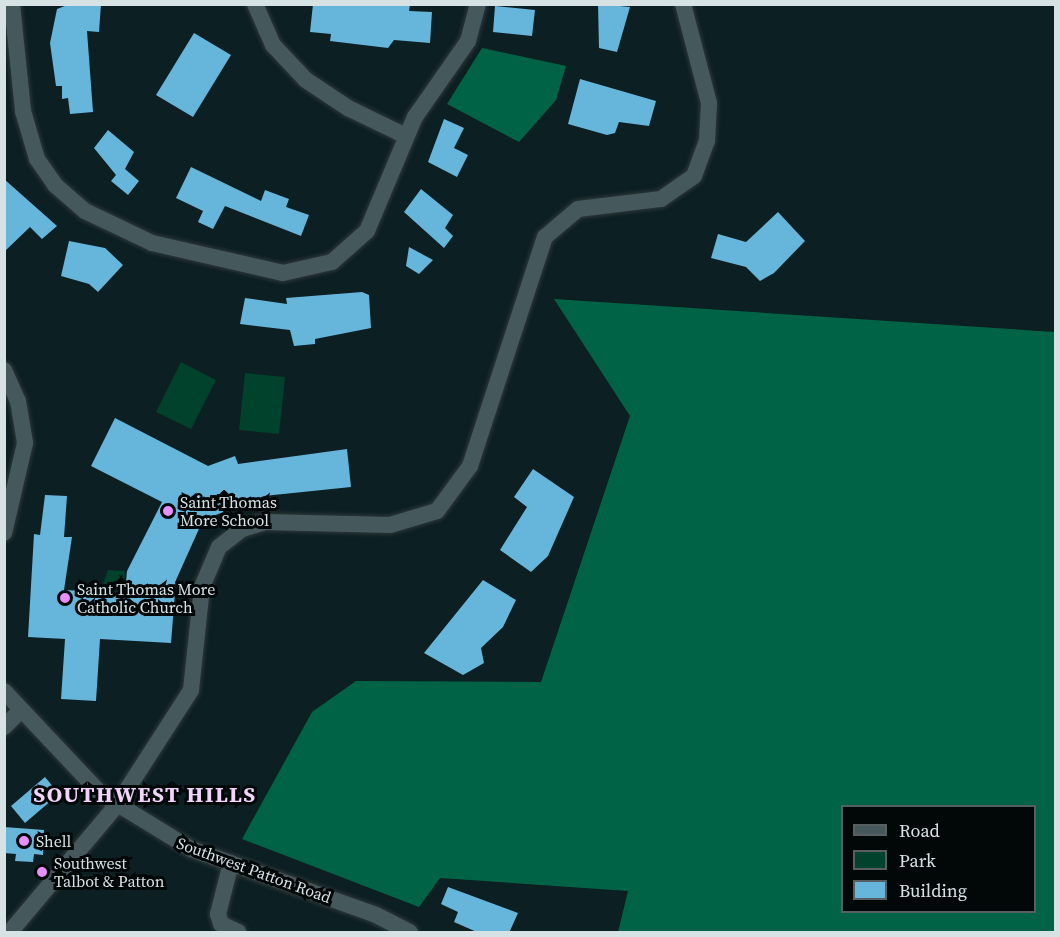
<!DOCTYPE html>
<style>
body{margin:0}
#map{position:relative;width:1060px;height:937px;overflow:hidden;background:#0c1f22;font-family:"Source Serif 4",serif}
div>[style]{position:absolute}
.green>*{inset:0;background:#01422d}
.forest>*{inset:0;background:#006345}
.building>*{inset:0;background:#66b5db}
.roads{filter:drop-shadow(0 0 2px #2f383b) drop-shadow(0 0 2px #2f383b)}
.minor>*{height:16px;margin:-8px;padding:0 8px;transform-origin:8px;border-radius:8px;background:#45595c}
.tertiary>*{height:16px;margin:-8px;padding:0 8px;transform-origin:8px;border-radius:8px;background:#45595c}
.secondary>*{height:16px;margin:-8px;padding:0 8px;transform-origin:8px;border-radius:8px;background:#45595c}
.dots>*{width:16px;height:16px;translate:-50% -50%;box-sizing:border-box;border:3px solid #020708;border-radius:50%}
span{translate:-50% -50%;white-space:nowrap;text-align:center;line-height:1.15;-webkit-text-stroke:6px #020708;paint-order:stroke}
.poi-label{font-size:16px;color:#d7e2e4}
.left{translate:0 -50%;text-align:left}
.street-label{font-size:16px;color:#d7e2e4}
.district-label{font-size:22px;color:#f2d4fa;font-weight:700;letter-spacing:1.5px}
.frame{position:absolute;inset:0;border:6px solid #d7e2e4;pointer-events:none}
.legend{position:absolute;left:841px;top:805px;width:195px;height:108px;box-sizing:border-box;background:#020708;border:2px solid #575f60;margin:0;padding:8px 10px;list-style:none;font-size:18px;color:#d7e2e4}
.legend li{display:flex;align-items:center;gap:12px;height:30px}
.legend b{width:30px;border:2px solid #575f60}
</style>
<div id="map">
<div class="green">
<div style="clip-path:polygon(181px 362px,216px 380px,191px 429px,156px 412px)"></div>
<div style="clip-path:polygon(245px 373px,285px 377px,279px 434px,239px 430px)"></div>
<div style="clip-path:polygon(108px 570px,125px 571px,124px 601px,100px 592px)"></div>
</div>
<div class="forest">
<div style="clip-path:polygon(482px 48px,566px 66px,556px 100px,519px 142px,447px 104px)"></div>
<div style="clip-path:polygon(evenodd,554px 299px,1055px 332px,1055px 932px,618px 932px,628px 891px,440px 878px,419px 907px,242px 839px,312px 712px,356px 681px,541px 682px,630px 416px,554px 299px,842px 806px,1034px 806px,1034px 912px,842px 912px,842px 806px)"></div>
</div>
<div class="building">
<div style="clip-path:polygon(70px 4px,101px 4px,99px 32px,87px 31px,93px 112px,70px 114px,68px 98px,62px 99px,62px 86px,56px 86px,50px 43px,57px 9px)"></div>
<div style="clip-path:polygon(313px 4px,410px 4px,409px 11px,432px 12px,430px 43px,394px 40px,388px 48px,330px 41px,331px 34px,310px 32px)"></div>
<div style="clip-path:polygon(598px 4px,630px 7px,617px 52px,599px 48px)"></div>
<div style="clip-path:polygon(495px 6px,535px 10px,532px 36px,493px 32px)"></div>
<div style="clip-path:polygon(194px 33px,231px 55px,193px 117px,156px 95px)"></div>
<div style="clip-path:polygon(580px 79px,656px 101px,649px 126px,619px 122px,615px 133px,607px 135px,568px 124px)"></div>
<div style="clip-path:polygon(444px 119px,464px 128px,454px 148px,468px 155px,457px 177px,428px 162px)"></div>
<div style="clip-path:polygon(108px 130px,134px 152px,125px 169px,139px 181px,128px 195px,111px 181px,116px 175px,94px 148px)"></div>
<div style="clip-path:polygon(191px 167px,261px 201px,265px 190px,289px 199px,286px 207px,309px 215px,301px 236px,225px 206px,213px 229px,198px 222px,203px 211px,176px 198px)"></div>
<div style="clip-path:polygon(4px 179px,57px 226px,42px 239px,30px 227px,4px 252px)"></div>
<div style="clip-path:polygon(421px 189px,453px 215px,445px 228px,453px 236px,444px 248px,404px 212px)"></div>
<div style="clip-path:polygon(778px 212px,805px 241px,774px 273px,760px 281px,746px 267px,711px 258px,718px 234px,746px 242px)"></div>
<div style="clip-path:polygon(69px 241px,105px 248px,123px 265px,98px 292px,89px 284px,61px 276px)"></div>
<div style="clip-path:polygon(409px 247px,433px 260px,419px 274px,406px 266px)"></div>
<div style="clip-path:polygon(362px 292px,369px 295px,371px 328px,315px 339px,315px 344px,294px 346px,290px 330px,240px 324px,245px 298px,287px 304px,286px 298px)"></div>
<div style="clip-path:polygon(115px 418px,208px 466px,235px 456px,238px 464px,347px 449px,351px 487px,264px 496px,203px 520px,176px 580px,171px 643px,100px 639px,96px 701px,61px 699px,65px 639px,28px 637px,34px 534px,40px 535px,45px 495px,67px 496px,64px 537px,72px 537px,64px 590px,125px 593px,127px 571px,162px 502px,91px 466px)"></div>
<div style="clip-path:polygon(533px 469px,574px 497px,548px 556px,531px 572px,500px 550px,527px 507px,514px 497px)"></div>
<div style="clip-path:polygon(483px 580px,516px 600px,503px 627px,481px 648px,484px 663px,463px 675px,424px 653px)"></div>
<div style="clip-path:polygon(45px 777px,59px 794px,25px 823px,11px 806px)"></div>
<div style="clip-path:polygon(4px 827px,44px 830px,43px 855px,34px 854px,33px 862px,15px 861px,16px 854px,4px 853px)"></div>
<div style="clip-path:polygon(448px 887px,518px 913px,509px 933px,479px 933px,454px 922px,458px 912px,441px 904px)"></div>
</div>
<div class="roads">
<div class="minor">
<div style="left:12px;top:4px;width:108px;rotate:84.1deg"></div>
<div style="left:23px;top:111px;width:50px;rotate:73.7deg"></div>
<div style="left:37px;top:159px;width:32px;rotate:55deg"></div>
<div style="left:55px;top:185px;width:40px;rotate:41deg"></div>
<div style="left:85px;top:211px;width:74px;rotate:25.5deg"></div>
<div style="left:152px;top:243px;width:134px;rotate:12.9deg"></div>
<div style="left:283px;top:273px;width:50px;rotate:-12.7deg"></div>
<div style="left:332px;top:262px;width:47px;rotate:-41.5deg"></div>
<div style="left:367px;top:231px;width:124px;rotate:-67.2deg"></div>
<div style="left:415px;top:117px;width:93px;rotate:-55.1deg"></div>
<div style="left:468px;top:41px;width:38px;rotate:-75deg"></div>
<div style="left:255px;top:4px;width:45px;rotate:66.3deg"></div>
<div style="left:273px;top:45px;width:48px;rotate:46.7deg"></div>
<div style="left:306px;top:80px;width:50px;rotate:33.7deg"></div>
<div style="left:348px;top:108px;width:64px;rotate:25.8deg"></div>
<div style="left:4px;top:370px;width:34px;rotate:66deg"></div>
<div style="left:18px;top:401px;width:43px;rotate:80.5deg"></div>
<div style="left:25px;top:443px;width:92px;rotate:103.1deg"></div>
<div style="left:231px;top:863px;width:53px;rotate:104.3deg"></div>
<div style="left:218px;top:914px;width:10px;rotate:73deg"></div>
<div style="left:221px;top:924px;width:19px;rotate:25deg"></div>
</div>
<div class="tertiary">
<div style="left:4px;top:691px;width:141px;rotate:46.7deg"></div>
<div style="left:4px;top:727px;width:24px;rotate:-45deg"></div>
<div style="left:10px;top:932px;width:166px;rotate:-49.9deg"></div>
</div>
<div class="secondary">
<div style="left:101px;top:794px;width:105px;rotate:31.4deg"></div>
<div style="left:191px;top:849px;width:196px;rotate:19.6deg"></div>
<div style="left:376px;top:915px;width:38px;rotate:27deg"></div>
<div style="left:117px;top:805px;width:137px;rotate:-57.2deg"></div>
<div style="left:191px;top:690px;width:104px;rotate:-83.9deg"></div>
<div style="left:202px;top:587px;width:43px;rotate:-67deg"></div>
<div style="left:219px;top:547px;width:29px;rotate:-38deg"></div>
<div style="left:242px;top:529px;width:24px;rotate:-17deg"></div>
<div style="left:265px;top:522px;width:125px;rotate:1.4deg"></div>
<div style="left:390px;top:525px;width:49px;rotate:-16.6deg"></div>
<div style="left:437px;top:511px;width:56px;rotate:-53.7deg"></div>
<div style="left:470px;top:466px;width:241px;rotate:-71.9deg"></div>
<div style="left:545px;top:237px;width:43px;rotate:-40.3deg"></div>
<div style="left:578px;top:209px;width:84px;rotate:-6.9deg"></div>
<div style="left:661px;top:199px;width:40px;rotate:-34.9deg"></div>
<div style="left:694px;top:176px;width:37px;rotate:-70deg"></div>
<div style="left:707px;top:141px;width:38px;rotate:-87deg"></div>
<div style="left:709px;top:103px;width:102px;rotate:-104.7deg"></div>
</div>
</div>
<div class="dots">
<div style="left:168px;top:511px;background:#e98efe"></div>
<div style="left:65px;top:598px;background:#e98efe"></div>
<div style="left:24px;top:841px;background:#e98efe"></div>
<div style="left:42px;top:872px;background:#e98efe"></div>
</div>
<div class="poi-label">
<span class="left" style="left:180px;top:511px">Saint Thomas<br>More School</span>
<span class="left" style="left:77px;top:598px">Saint Thomas More<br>Catholic Church</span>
<span class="left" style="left:36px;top:841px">Shell</span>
<span class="left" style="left:54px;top:872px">Southwest<br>Talbot &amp; Patton</span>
</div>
<div class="street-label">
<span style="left:254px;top:870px;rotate:20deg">Southwest Patton Road</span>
</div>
<div class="district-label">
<span style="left:145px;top:795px">SOUTHWEST HILLS</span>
</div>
<div class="frame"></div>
<ul class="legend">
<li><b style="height:8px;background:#45595c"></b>Road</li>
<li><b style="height:16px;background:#01422d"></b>Park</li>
<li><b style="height:16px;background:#66b5db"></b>Building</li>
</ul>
</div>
